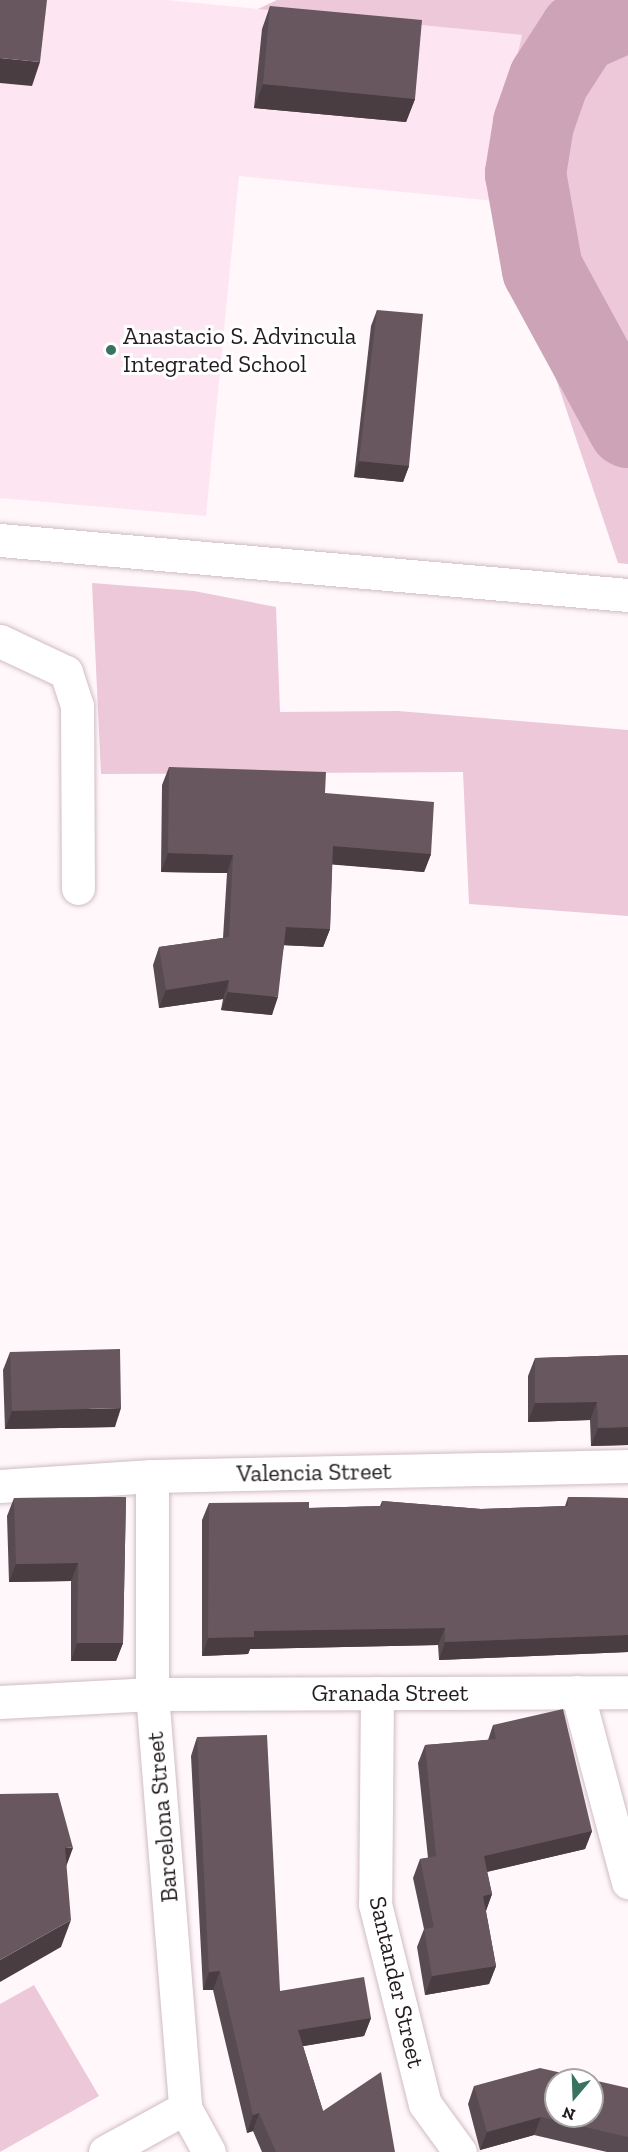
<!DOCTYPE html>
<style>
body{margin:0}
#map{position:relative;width:628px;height:2152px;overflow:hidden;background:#fff7fa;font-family:"Zilla Slab",serif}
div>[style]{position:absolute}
.built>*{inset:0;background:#fde6f1}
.green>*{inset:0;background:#ecc8d9}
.river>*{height:81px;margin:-40.5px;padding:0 40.5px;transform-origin:40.5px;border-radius:40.5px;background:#cda3b7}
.roads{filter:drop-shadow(0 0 2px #d0bcc5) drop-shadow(0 0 2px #d0bcc5)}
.street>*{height:33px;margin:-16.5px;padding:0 16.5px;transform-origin:16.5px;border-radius:16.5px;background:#fff}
.wall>*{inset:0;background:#594b52}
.shaded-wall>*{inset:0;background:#493d42}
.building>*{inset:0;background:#68575f}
.dots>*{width:16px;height:16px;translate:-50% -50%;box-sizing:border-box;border:3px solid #fff;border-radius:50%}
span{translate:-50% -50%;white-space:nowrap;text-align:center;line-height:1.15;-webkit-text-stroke:6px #fff;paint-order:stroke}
.poi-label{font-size:24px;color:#231c20}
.left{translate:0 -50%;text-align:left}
.street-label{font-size:24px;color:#231c20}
.north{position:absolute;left:544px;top:2068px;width:60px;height:60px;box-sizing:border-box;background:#fff;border:2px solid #a7a4a6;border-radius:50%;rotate:199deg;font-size:16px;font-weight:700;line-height:24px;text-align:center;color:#231c20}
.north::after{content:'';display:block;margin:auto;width:21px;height:27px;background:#37735e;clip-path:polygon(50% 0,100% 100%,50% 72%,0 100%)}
</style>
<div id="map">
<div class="built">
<div style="clip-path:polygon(0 0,167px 0,522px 35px,498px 140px,495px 201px,239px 176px,206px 516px,0 498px)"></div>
</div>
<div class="green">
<div style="clip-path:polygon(277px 0,628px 0,628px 564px,618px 563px,556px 379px,508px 266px,495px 201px,498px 140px,522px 35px,258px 9px)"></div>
<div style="clip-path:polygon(92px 583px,194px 591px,276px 607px,280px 712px,398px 711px,628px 730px,628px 916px,469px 904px,463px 772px,101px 774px)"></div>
<div style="clip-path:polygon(34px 1985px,99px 2096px,0 2152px,0 2004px)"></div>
</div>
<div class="river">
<div style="left:628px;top:10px;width:54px;rotate:155.8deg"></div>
<div style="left:579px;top:32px;width:57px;rotate:122.9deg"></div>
<div style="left:548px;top:80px;width:46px;rotate:109.2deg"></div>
<div style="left:533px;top:123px;width:51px;rotate:99.1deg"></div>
<div style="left:525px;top:173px;width:97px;rotate:80deg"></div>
<div style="left:542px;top:269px;width:180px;rotate:61.4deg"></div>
</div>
<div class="roads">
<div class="street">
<div style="left:0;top:540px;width:630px;rotate:5.01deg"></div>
<div style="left:0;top:641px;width:73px;rotate:25.2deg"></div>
<div style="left:66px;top:672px;width:36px;rotate:72deg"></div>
<div style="left:77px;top:706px;width:182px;rotate:89.7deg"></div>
<div style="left:152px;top:1476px;width:218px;rotate:90deg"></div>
<div style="left:152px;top:1694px;width:415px;rotate:85.4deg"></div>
<div style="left:185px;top:2108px;width:50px;rotate:61.4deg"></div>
<div style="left:0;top:1486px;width:152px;rotate:-3.8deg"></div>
<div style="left:152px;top:1476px;width:476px;rotate:-1.2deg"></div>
<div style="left:577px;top:1692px;width:197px;rotate:75deg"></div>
<div style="left:377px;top:1693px;width:211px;rotate:90.5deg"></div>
<div style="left:375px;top:1904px;width:206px;rotate:76deg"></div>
<div style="left:425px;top:2104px;width:59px;rotate:53.9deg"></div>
<div style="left:0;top:1702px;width:152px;rotate:-3deg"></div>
<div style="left:152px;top:1694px;width:476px;rotate:-0.2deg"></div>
<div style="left:105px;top:2152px;width:91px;rotate:-28.8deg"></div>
</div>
</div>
<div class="wall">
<div style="clip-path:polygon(270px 6px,415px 99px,406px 122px,254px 108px,262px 29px)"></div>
<div style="clip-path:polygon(377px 310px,409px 466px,403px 482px,354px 477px,371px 326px)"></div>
<div style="clip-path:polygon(169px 767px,325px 793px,431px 854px,424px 872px,332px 864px,330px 929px,323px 947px,284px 945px,272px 1015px,221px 1010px,223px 999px,159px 1008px,153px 965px,159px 947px,223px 938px,227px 873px,161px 872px,162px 785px)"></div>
<div style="clip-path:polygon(10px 1352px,115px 1427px,5px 1429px,3px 1370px)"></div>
<div style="clip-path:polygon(628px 1355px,628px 1445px,591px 1446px,590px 1420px,528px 1422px,528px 1376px,535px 1358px)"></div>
<div style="clip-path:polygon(126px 1497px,123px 1643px,116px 1661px,71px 1661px,71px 1581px,9px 1582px,7px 1516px,14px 1498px)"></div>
<div style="clip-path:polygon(568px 1497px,628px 1498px,628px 1652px,439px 1660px,438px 1645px,250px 1649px,248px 1654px,202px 1656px,202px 1520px,209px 1503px,309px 1508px,380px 1506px,382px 1501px,481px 1509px,565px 1506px)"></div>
<div style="clip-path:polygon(493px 1725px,592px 1831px,585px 1849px,487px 1872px,492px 1894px,486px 1911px,496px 1966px,489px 1984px,425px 1995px,417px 1947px,424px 1929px,413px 1878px,420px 1859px,428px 1858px,418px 1763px,425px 1745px,488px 1740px)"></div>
<div style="clip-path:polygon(197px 1737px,280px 1991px,371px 2018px,364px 2036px,303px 2046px,323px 2111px,395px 2152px,262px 2152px,253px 2131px,247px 2133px,213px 1990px,203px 1990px,191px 1756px)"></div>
<div style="clip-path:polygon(474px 2086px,628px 2088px,628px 2152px,607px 2152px,534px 2135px,480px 2150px,468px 2104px)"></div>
</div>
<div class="shaded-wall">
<div style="clip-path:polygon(0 58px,40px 62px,32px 86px,0 83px)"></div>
<div style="clip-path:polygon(263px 84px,415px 99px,406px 122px,254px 108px)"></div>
<div style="clip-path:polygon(359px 461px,409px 466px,403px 482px,354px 477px)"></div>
<div style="clip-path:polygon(333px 846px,431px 854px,424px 872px,326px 864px)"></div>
<div style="clip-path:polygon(168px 853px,233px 855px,227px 873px,161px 872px)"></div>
<div style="clip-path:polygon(286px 927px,330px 929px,323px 947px,279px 945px)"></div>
<div style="clip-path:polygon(229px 980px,223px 999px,159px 1008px,166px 990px)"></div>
<div style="clip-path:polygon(228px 992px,278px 997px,272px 1015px,221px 1010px)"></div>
<div style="clip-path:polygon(597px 1402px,590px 1420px,528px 1422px,535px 1403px)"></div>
<div style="clip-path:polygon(121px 1408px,115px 1427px,5px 1429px,12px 1411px)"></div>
<div style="clip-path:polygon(628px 1427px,628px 1445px,591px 1446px,598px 1428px)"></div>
<div style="clip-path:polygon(78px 1563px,71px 1581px,9px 1582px,16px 1564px)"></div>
<div style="clip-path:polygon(445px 1628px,438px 1645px,250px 1649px,248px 1654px,202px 1656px,208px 1638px,254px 1631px)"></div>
<div style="clip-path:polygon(628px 1635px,628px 1652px,439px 1660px,445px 1642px)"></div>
<div style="clip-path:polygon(77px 1643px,123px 1643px,116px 1661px,71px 1661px)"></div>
<div style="clip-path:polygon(592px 1831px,585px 1849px,477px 1874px,484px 1856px)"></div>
<div style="clip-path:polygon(65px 1847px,73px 1848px,63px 1875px)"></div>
<div style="clip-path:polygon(492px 1894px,485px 1913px,483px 1896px)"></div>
<div style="clip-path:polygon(71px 1920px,61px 1947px,0 1982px,0 1960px)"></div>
<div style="clip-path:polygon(496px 1966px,489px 1984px,425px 1995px,432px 1976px)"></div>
<div style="clip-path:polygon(220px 1971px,213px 1990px,203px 1990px,209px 1972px)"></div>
<div style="clip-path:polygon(371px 2018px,364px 2036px,292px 2048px,298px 2030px)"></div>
<div style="clip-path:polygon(259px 2113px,253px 2131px,247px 2133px,253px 2115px)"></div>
<div style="clip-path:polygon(541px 2117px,534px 2135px,480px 2150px,487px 2132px)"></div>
</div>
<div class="building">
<div style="clip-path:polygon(0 0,47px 0,40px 62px,0 58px)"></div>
<div style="clip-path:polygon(270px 6px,422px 20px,415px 99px,263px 84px)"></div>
<div style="clip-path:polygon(377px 310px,423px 314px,409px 466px,359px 461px)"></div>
<div style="clip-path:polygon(169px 767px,326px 772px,325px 793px,434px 802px,431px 854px,333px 846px,330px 929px,286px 927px,278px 997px,228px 992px,229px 980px,166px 990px,159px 947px,229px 937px,233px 855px,168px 853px)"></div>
<div style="clip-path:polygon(120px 1349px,121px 1408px,12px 1411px,10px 1352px)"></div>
<div style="clip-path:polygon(628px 1355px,628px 1427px,598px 1428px,597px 1402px,535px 1403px,535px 1358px)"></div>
<div style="clip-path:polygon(126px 1497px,123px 1643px,77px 1643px,78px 1563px,16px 1564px,14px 1498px)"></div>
<div style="clip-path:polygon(568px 1497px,628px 1498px,628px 1635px,445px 1642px,445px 1628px,254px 1631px,254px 1637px,208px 1638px,209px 1503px,309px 1502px,309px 1508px,382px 1506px,382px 1501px,481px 1509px,568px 1506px)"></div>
<div style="clip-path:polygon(563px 1709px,592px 1831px,484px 1856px,492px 1894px,483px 1896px,496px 1966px,432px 1976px,424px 1929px,434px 1927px,420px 1859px,436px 1856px,425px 1745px,496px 1739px,493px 1725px)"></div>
<div style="clip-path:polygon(267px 1735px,280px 1991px,364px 1977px,371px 2018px,298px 2030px,323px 2111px,381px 2072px,395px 2152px,276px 2152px,259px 2113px,253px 2115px,220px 1971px,209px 1972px,197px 1737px)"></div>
<div style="clip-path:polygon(58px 1793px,73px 1848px,65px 1847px,71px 1920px,0 1960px,0 1794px)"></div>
<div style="clip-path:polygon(evenodd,540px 2068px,628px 2088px,628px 2137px,541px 2117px,487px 2132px,474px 2086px,540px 2068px,556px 2080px,592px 2080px,592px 2116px,556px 2116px,556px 2080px)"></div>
</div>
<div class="dots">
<div style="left:111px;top:350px;background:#37735e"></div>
</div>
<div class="poi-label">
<span class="left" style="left:123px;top:350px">Anastacio S. Advincula<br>Integrated School</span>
</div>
<div class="street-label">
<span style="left:314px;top:1472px;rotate:-1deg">Valencia Street</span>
<span style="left:390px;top:1693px">Granada Street</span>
<span style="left:162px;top:1817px;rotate:-95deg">Barcelona Street</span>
<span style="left:397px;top:1982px;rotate:77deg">Santander Street</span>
</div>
<div class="north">N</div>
</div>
